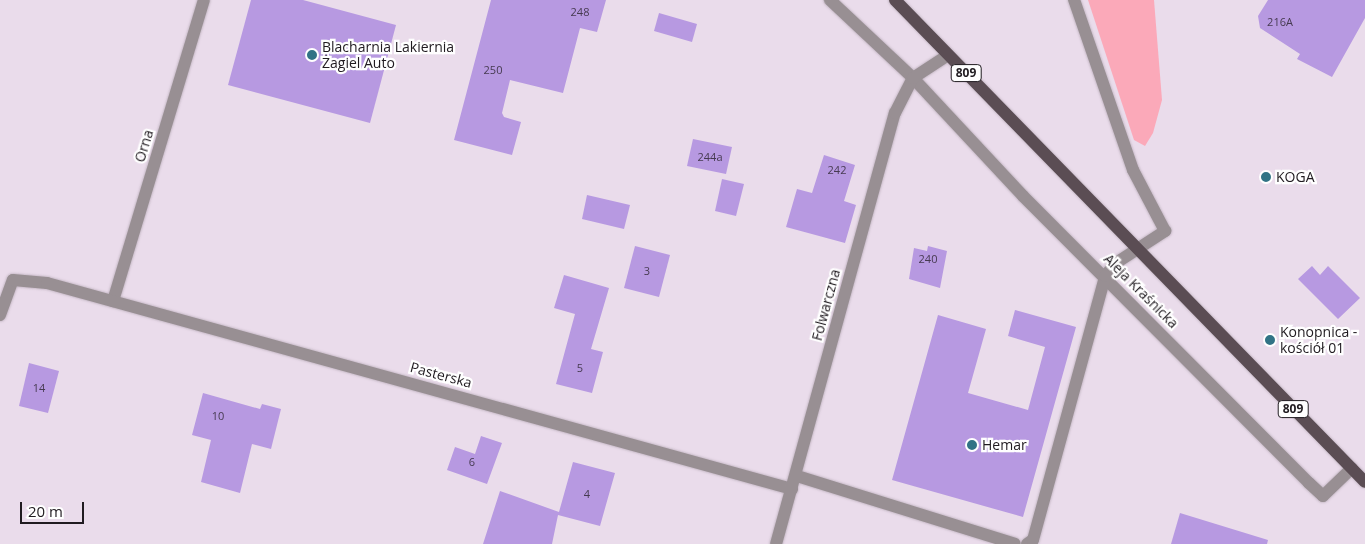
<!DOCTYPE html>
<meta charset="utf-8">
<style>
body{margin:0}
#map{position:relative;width:1365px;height:544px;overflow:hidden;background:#eadceb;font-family:"Open Sans",sans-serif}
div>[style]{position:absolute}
.green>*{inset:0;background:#fba9b9}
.building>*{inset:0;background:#b799e1}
.roads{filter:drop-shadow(0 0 1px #c6b9c6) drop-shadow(0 0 1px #c6b9c6)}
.minor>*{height:12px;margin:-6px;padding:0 6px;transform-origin:6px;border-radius:6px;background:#988f93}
.major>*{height:12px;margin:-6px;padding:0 6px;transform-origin:6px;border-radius:6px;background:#5b4d54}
.dots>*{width:14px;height:14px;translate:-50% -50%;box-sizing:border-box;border:2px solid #fff;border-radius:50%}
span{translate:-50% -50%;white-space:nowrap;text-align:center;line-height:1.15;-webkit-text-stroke:4.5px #fff;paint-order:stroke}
.number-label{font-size:11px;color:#463a50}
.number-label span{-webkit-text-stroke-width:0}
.shield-label span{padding:1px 4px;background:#fff;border:1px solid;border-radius:4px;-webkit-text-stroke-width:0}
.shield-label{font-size:12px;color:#201b20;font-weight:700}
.poi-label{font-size:14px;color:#201b20}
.left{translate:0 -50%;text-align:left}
.street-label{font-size:14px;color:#201b20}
.scale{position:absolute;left:20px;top:502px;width:64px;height:22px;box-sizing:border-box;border:2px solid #201b20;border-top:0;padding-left:6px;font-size:15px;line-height:18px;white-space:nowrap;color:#201b20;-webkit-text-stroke:4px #fff;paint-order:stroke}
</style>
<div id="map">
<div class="green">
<div style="clip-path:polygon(1088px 0,1154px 0,1162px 100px,1153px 133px,1145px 146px,1134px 140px)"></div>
</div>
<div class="building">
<div style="clip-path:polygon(251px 0,303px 0,396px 25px,370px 123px,228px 85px)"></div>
<div style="clip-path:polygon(491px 0,606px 0,597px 32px,580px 28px,563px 93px,510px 80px,502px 113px,504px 117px,521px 122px,512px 155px,454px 140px)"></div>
<div style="clip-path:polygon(1268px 0,1365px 0,1365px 18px,1332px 77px,1297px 59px,1300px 54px,1260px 28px,1258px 16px)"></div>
<div style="clip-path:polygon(659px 13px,697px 24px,692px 42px,654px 31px)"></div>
<div style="clip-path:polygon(693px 139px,732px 147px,726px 174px,687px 166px)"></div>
<div style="clip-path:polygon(824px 155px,855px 165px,844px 201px,856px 205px,845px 243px,786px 227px,797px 189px,812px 193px)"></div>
<div style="clip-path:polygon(722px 179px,744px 184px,736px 216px,715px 211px)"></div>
<div style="clip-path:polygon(587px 195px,630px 205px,624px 229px,582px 219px)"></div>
<div style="clip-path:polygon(635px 246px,670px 255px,659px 297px,624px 288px)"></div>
<div style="clip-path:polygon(928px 246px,947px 251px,940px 288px,909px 279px,914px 248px,927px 251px)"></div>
<div style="clip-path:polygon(1312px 266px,1320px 275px,1328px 266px,1360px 298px,1338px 319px,1298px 279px)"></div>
<div style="clip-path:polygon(564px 275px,609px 288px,591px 349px,603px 352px,592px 393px,556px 384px,575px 314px,554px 308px)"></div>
<div style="clip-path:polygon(1015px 310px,1076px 327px,1023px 517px,892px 480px,938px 315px,986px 329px,968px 393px,1028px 410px,1045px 347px,1008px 336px)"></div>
<div style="clip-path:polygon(29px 363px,59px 371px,48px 413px,19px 406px)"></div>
<div style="clip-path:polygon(203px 393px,260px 409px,262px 404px,281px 409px,271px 449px,252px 444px,240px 493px,201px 482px,211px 440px,192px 435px)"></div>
<div style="clip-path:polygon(481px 436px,502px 443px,487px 484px,447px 470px,455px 447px,475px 454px)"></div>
<div style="clip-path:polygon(573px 462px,615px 473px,600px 526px,558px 515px,552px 544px,483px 544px,500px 491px,559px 512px)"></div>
<div style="clip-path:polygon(1180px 513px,1268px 540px,1267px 544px,1171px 544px)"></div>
</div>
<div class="roads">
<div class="minor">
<div style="left:830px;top:0;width:114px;rotate:43.2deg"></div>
<div style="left:913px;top:78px;width:161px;rotate:47deg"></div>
<div style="left:1023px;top:196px;width:405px;rotate:45.1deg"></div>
<div style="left:1309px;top:483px;width:19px;rotate:43deg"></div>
<div style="left:1323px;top:496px;width:40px;rotate:-44deg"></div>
<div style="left:113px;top:301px;width:314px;rotate:-73.2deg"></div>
<div style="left:0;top:315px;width:37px;rotate:-70deg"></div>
<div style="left:13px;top:280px;width:34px;rotate:5deg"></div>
<div style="left:47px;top:283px;width:773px;rotate:15.46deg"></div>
<div style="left:797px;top:476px;width:228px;rotate:17.3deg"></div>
<div style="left:776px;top:544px;width:447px;rotate:-74.6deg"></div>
<div style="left:895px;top:113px;width:39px;rotate:-63deg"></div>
<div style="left:913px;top:78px;width:42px;rotate:-33.3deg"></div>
<div style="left:1027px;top:544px;width:7px;rotate:-34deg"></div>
<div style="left:1033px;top:540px;width:274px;rotate:-74.7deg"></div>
<div style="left:1105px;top:276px;width:17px;rotate:-50deg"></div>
<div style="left:1116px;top:263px;width:59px;rotate:-33.1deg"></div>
<div style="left:1165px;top:231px;width:69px;rotate:-117.7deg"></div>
<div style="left:1133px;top:170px;width:180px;rotate:-109.1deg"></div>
</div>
<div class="major">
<div style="left:895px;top:0;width:673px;rotate:45.72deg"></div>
</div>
</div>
<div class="dots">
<div style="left:312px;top:55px;background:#317385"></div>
<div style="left:1266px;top:177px;background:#317385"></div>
<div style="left:1270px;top:340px;background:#317385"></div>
<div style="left:972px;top:445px;background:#317385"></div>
</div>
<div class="number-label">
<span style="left:580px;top:12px">248</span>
<span style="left:1280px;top:22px">216A</span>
<span style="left:493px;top:70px">250</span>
<span style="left:710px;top:157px">244a</span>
<span style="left:837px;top:170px">242</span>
<span style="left:928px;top:259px">240</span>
<span style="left:647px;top:271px">3</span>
<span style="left:580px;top:368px">5</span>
<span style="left:39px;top:388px">14</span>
<span style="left:218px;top:416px">10</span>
<span style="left:472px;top:462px">6</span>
<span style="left:587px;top:494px">4</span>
</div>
<div class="shield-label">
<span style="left:966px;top:73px">809</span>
<span style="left:1293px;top:409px">809</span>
</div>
<div class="poi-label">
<span class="left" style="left:322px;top:55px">Blacharnia Lakiernia<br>Żagiel Auto</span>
<span class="left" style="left:1276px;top:177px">KOGA</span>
<span class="left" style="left:1280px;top:340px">Konopnica -<br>kościół 01</span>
<span class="left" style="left:982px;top:445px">Hemar</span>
</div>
<div class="street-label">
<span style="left:144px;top:146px;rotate:-73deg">Orna</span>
<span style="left:1141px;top:291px;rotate:45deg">Aleja Kraśnicka</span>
<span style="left:826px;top:305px;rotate:-75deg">Folwarczna</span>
<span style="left:441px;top:375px;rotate:15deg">Pasterska</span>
</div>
<div class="scale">20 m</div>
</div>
